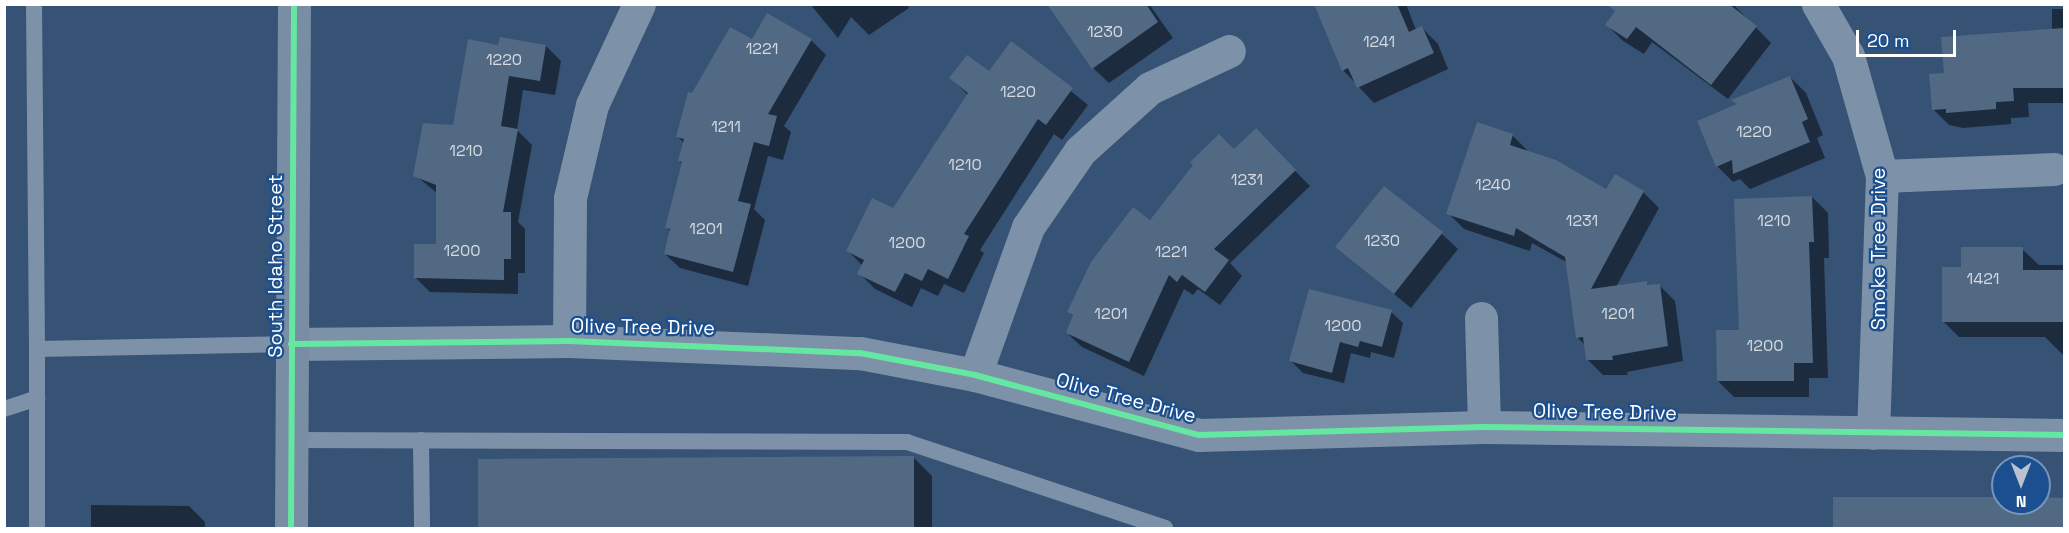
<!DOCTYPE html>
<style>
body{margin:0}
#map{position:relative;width:2069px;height:533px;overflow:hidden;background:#365274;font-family:"Space Grotesk",sans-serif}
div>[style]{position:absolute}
.shadow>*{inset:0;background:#0007}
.building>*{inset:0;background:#526984}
.lane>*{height:16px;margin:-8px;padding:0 8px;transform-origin:8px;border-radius:8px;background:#7d92a8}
.street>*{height:33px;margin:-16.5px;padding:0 16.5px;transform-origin:16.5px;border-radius:16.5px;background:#7d92a8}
.secondary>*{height:33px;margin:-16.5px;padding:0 16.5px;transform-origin:16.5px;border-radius:16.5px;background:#798da4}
.cycleway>*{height:6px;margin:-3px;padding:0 3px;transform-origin:3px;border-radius:3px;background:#66e7a1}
span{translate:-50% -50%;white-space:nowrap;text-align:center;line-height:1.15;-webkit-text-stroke:4.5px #1b4f8f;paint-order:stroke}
.number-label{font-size:16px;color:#d4dae0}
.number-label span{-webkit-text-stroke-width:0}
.street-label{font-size:20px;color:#fff}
.frame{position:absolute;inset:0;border:6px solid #fff;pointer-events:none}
.north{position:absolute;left:1991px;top:455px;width:60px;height:60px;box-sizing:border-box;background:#1b4f8f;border:2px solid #7695bc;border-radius:50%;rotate:180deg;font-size:16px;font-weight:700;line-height:24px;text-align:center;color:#fff}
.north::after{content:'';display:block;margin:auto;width:21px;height:27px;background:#b9c2ce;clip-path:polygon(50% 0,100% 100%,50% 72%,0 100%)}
.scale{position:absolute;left:1856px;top:30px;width:100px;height:27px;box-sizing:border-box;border:3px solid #fff;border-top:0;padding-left:8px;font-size:18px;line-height:21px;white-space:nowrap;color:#fff;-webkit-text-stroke:4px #1b4f8f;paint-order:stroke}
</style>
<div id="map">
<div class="shadow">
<div style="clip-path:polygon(810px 4px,907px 4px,909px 8px,869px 35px,851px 17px,838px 38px)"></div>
<div style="clip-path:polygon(1055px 4px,1149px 4px,1173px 38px,1109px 83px,1093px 68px)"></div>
<div style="clip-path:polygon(1315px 4px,1406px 4px,1416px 30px,1422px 28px,1438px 44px,1448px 69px,1374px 103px,1343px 70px)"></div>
<div style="clip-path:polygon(1608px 4px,1733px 4px,1771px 43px,1728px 99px,1652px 42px,1644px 54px,1623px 41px,1607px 25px,1617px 10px)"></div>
<div style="clip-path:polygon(2052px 9px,2064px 9px,2064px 103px,2028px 103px,2029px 117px,2011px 118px,2011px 124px,1963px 128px,1949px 125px,1933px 109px,1945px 74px,2052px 30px)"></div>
<div style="clip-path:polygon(768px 15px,812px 41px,826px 55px,784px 126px,791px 132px,783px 160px,768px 156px,754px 209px,765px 220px,748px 286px,680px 268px,665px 254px,671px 232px,667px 228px,683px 164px,679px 161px,684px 143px,678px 137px,693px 95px,753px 42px)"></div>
<div style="clip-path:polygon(1012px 43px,1088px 105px,1062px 140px,1054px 134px,980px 250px,984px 253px,964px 293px,944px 284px,938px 296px,921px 288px,912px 307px,875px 289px,859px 273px,863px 266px,848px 251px,894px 210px,968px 95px,951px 78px,989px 73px)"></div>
<div style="clip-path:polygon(499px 46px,546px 46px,561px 61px,555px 95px,523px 90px,517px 130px,532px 145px,518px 222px,525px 229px,525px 273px,518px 273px,518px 294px,430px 292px,415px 277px,437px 245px,437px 193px,415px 175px,455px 127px)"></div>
<div style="clip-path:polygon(1790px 77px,1806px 93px,1823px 135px,1817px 138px,1825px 158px,1750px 189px,1740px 179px,1733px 182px,1717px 166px)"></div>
<div style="clip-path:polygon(1256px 131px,1310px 186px,1230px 263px,1242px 276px,1220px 305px,1198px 289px,1193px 295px,1184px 289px,1144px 376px,1082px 347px,1067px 333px,1074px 317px,1069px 312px,1150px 222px)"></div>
<div style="clip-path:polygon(1512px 135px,1528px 151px,1606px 191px,1643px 192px,1659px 208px,1616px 287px,1659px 285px,1675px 301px,1683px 361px,1627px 372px,1628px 375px,1603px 375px,1587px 359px,1585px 345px,1577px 337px,1568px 263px,1532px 243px,1530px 251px,1464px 229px,1448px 213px)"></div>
<div style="clip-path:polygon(1812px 197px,1828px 213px,1829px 258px,1824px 258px,1828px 378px,1809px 378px,1809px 397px,1734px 397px,1718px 381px)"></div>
<div style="clip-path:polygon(1442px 234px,1458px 249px,1411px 308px,1337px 247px)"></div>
<div style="clip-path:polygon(2022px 249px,2039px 265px,2064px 265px,2064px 356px,2045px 337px,1959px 337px,1943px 321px,1962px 268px)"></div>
<div style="clip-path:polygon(1391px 312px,1403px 323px,1394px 358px,1371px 352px,1370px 358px,1351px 353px,1344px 383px,1303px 373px,1291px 361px)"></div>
<div style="clip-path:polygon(913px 457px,932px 476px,932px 528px,480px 528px,479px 460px)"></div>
<div style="clip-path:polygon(1835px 499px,2003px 499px,2003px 503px,2064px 499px,2064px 528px,1834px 528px)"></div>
<div style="clip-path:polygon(91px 505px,189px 506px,205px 522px,205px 528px,91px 528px)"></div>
</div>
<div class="building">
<div style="clip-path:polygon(1047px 4px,1146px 4px,1158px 22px,1092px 69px)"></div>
<div style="clip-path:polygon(1314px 4px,1397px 4px,1409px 32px,1422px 26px,1434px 53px,1357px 88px,1348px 68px,1342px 71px)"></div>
<div style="clip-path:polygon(1606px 4px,1729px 4px,1757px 26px,1711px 85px,1636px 27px,1627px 39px,1605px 25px,1615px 11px)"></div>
<div style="clip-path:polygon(767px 13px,812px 39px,768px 114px,777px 116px,769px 146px,754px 142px,738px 201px,751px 204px,733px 272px,664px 254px,670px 229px,665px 228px,682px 162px,678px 161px,684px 139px,676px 137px,688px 92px,692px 93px,730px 27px,752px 39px)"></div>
<div style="clip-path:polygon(2064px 28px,2064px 88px,2013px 88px,2014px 101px,1996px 102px,1996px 109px,1946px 113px,1946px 109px,1932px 110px,1929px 74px,1944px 73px,1941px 37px)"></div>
<div style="clip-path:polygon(500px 37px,546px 45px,540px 81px,509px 76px,501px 126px,518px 129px,503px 212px,511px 212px,511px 259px,504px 259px,504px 280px,414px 278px,414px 244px,436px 244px,436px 185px,413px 176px,423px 123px,453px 125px,468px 39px,498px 45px)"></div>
<div style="clip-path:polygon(1011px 41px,1073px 88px,1046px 125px,1038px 119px,964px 234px,969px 236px,948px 279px,928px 269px,922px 281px,905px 273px,895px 292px,857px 274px,864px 260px,846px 251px,872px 198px,893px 208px,968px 93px,949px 78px,967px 55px,989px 71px)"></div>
<div style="clip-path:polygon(1790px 76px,1808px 119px,1802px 122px,1810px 142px,1733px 174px,1732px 160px,1716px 167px,1697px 121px,1737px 104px,1731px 100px)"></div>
<div style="clip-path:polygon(1477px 122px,1513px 134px,1510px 145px,1556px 160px,1606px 189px,1615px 174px,1644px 191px,1591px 289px,1647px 281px,1647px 285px,1660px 284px,1668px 346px,1612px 356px,1613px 360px,1586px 360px,1583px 337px,1576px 338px,1565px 257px,1516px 228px,1514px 236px,1446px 214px)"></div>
<div style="clip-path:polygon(1256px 128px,1296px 170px,1214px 249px,1229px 260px,1205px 292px,1182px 275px,1177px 282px,1169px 275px,1129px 362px,1066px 333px,1073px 315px,1067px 312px,1091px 262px,1133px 207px,1150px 220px,1193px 165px,1190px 162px,1219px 134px,1234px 149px)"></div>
<div style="clip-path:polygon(1384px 186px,1443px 232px,1394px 294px,1335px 247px)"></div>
<div style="clip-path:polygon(1812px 196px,1814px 242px,1809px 242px,1813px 363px,1794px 363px,1794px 381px,1717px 381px,1716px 330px,1739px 330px,1734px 199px)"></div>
<div style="clip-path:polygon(1961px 247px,2023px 247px,2023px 270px,2064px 270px,2064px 322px,1942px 322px,1942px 267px,1961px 267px)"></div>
<div style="clip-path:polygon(1309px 289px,1392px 310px,1382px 347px,1360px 341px,1358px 347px,1340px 342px,1332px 373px,1289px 361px)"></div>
<div style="clip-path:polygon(914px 456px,914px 528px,478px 528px,478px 459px)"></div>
<div style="clip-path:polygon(1833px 497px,2003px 497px,2003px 503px,2039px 503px,2039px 497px,2064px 498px,2064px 528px,1833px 528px)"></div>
</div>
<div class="lane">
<div style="left:34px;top:4px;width:345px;rotate:89.5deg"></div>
<div style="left:37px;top:349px;width:254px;rotate:-1.1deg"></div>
<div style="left:37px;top:349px;width:179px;rotate:90deg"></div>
<div style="left:4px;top:409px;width:35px;rotate:-18deg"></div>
<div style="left:291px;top:440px;width:616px;rotate:0.19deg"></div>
<div style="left:907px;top:442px;width:272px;rotate:18.4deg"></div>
<div style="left:421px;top:440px;width:88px;rotate:89.3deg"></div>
</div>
<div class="street">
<div style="left:1818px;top:4px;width:60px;rotate:60deg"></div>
<div style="left:1848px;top:56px;width:125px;rotate:74.2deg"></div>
<div style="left:1882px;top:176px;width:257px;rotate:92deg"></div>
<div style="left:1882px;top:176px;width:172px;rotate:-2.3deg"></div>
<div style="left:1481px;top:318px;width:109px;rotate:88.4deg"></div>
<div style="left:569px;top:341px;width:143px;rotate:-89.6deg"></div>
<div style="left:570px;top:198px;width:96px;rotate:-76.7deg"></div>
<div style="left:592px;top:105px;width:111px;rotate:-65deg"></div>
<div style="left:291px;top:344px;width:278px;rotate:-0.6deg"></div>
<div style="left:569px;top:341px;width:291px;rotate:2.4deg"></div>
<div style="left:860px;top:353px;width:117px;rotate:10.8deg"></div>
<div style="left:975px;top:375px;width:232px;rotate:15deg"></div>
<div style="left:1199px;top:435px;width:285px;rotate:-1.6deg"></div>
<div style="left:1484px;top:427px;width:580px;rotate:0.79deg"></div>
<div style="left:975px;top:375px;width:157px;rotate:-70.3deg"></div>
<div style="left:1028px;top:227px;width:92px;rotate:-55.6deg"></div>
<div style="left:1080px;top:151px;width:94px;rotate:-42deg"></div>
<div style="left:1150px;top:88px;width:87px;rotate:-25.1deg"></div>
</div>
<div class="secondary">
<div style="left:291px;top:528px;width:524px;rotate:-89.67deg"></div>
</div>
<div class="cycleway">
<div style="left:291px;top:344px;width:278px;rotate:-0.6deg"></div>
<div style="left:569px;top:341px;width:291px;rotate:2.4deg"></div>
<div style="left:860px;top:353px;width:117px;rotate:10.8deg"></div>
<div style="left:975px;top:375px;width:232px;rotate:15deg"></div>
<div style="left:1199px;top:435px;width:285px;rotate:-1.6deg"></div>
<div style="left:1484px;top:427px;width:580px;rotate:0.79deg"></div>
<div style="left:291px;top:528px;width:524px;rotate:-89.67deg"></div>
</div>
<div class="number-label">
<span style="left:1105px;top:32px">1230</span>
<span style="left:1379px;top:42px">1241</span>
<span style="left:762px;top:49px">1221</span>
<span style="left:504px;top:60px">1220</span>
<span style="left:1018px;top:92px">1220</span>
<span style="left:726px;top:127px">1211</span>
<span style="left:1754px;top:132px">1220</span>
<span style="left:466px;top:151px">1210</span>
<span style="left:965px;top:165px">1210</span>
<span style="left:1247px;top:180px">1231</span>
<span style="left:1493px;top:185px">1240</span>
<span style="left:1582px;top:221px">1231</span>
<span style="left:1774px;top:221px">1210</span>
<span style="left:706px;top:229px">1201</span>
<span style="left:1382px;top:241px">1230</span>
<span style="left:907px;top:243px">1200</span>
<span style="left:462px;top:251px">1200</span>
<span style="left:1171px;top:252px">1221</span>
<span style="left:1983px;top:279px">1421</span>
<span style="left:1111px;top:314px">1201</span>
<span style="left:1618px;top:314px">1201</span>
<span style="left:1343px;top:326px">1200</span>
<span style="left:1765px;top:346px">1200</span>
</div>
<div class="street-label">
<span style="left:1878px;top:249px;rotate:-90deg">Smoke Tree Drive</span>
<span style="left:275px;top:266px;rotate:-90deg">South Idaho Street</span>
<span style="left:643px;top:327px;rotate:1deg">Olive Tree Drive</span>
<span style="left:1126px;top:398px;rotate:15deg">Olive Tree Drive</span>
<span style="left:1605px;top:412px;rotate:1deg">Olive Tree Drive</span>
</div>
<div class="frame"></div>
<div class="north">N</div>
<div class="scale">20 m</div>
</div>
